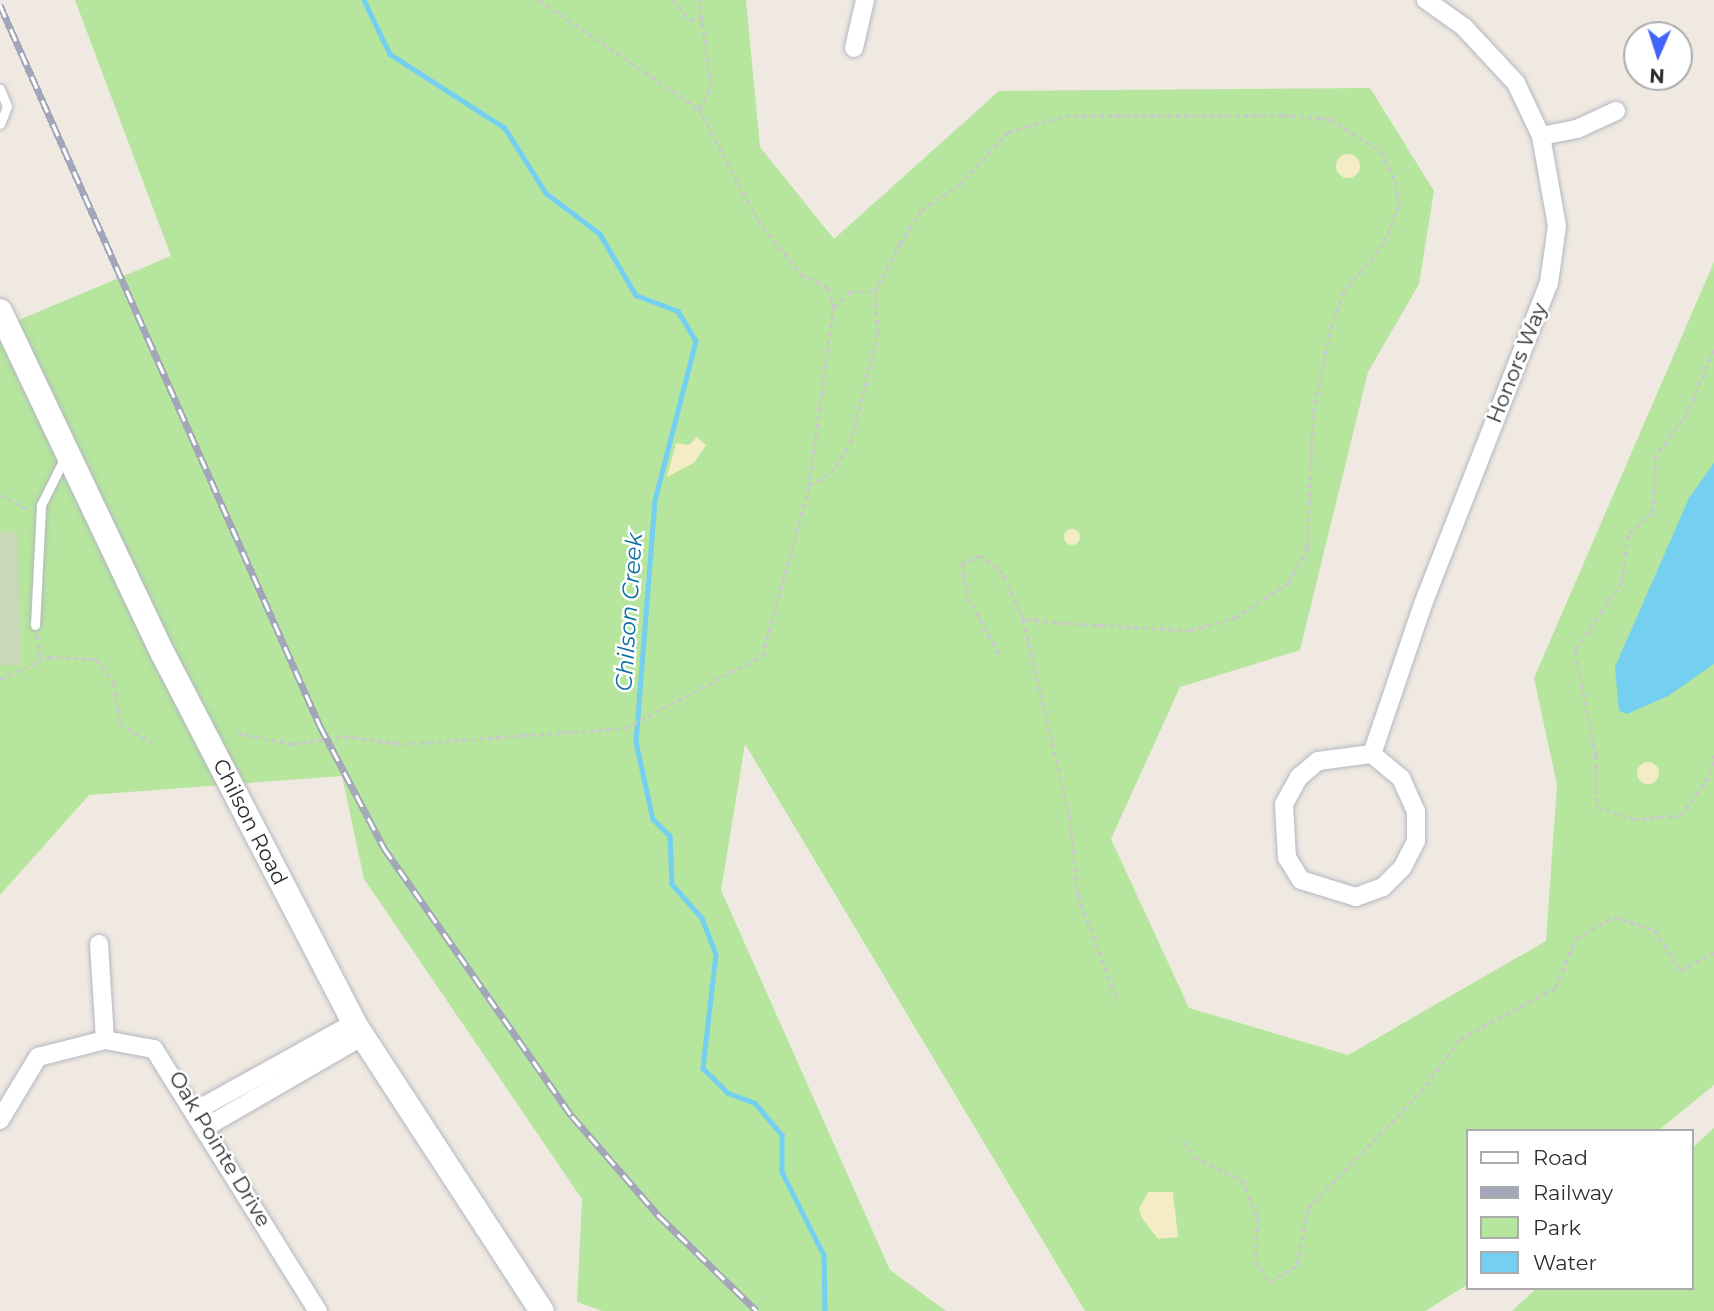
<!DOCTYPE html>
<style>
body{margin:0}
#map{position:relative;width:1714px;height:1311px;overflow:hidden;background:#efe9e1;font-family:Montserrat,sans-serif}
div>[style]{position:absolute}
.green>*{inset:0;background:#b6e59e}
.sand>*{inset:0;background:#f3ecc5}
.round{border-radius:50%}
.cemetery>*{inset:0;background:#c8d9b8}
.water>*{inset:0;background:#75cff0}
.stream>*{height:4.5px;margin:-2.25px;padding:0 2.25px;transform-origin:2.25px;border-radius:2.25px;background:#75cff0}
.path>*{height:2.5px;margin-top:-1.25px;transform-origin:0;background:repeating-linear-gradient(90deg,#c9c9c9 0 5px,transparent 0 8.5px)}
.roads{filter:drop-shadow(0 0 2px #b4b7c1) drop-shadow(0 0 2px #b4b7c1)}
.lane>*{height:9px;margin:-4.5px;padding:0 4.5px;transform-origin:4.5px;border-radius:4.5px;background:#fff}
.street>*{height:18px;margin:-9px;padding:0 9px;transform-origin:9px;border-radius:9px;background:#fff}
.secondary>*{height:24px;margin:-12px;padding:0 12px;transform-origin:12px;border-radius:12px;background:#fff}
.rail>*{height:7px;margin-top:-3.5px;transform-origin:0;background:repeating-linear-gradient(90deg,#fff 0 13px,#a3a6b8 0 26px);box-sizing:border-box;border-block:2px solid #a3a6b8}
span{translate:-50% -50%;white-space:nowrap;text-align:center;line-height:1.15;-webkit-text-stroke:5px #fff;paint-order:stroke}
.street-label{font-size:21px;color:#2e2e2e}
.water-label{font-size:23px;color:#0d6fa3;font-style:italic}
.legend{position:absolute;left:1466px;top:1129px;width:228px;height:161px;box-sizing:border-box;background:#fff;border:2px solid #ababab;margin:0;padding:9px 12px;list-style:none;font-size:21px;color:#2e2e2e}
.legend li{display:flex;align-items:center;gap:14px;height:35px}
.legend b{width:35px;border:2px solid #ababab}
.north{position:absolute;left:1623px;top:21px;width:70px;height:70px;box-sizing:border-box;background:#fff;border:2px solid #ababab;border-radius:50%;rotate:183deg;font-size:19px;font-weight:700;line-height:28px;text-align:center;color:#2e2e2e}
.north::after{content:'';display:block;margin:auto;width:24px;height:32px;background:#4264fb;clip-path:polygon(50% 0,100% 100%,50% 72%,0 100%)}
</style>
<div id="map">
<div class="green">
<div style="clip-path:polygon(75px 0,746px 0,760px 147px,834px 239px,999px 91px,1370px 88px,1434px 191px,1419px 284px,1368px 372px,1300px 650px,1180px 687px,1111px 839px,1189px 1008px,1348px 1055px,1546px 941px,1557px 785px,1534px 678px,1714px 262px,1714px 1085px,1658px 1131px,1467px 1131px,1467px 1285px,1425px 1311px,1085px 1311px,745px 744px,721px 890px,890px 1270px,946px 1311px,602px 1311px,577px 1302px,582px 1199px,364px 879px,342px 776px,89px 795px,0 895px,0 328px,171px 256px)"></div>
<div style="clip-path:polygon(1714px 1128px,1714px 1311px,1512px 1311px,1537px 1288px,1691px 1288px,1691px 1149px)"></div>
</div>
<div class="sand">
<div class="round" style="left:1336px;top:154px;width:24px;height:24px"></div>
<div style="clip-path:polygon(697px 437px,706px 445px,694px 463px,667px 477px,676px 443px,689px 445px)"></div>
<div class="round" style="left:1064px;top:529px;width:16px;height:16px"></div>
<div class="round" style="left:1637px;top:762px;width:22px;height:22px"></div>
<div style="clip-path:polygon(1148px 1192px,1173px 1192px,1178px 1237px,1158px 1239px,1142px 1218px,1139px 1209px)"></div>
</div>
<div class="cemetery">
<div style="clip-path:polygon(17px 531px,22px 665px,0 665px,0 532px)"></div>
</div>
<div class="water">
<div style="clip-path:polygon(1714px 463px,1714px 664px,1668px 696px,1627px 714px,1619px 711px,1615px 667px,1689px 498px)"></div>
</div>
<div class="stream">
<div style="left:364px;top:0;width:60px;rotate:64.3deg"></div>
<div style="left:390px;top:54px;width:137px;rotate:32.8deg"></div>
<div style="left:505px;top:128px;width:77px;rotate:57.8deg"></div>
<div style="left:546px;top:193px;width:68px;rotate:37.2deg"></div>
<div style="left:600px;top:234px;width:71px;rotate:59.5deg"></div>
<div style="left:636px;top:295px;width:45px;rotate:20.9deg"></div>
<div style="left:678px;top:311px;width:35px;rotate:59deg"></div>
<div style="left:696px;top:341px;width:165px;rotate:104.4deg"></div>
<div style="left:655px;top:501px;width:242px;rotate:94.5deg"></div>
<div style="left:636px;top:742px;width:79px;rotate:77.6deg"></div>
<div style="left:653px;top:819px;width:24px;rotate:45deg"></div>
<div style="left:670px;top:836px;width:48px;rotate:87.6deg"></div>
<div style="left:672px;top:884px;width:45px;rotate:48.6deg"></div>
<div style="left:702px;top:918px;width:39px;rotate:69deg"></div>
<div style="left:716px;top:954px;width:115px;rotate:96.5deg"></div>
<div style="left:703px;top:1068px;width:35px;rotate:45deg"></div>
<div style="left:728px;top:1093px;width:29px;rotate:20deg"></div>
<div style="left:755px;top:1103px;width:42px;rotate:49.8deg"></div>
<div style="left:782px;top:1135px;width:37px;rotate:90deg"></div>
<div style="left:782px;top:1172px;width:93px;rotate:63.2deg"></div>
<div style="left:824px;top:1255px;width:56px;rotate:89deg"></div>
</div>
<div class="path">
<div style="left:539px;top:0;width:194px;rotate:34.3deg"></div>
<div style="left:699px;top:109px;width:25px;rotate:-61deg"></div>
<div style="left:711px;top:87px;width:88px;rotate:-97.9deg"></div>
<div style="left:673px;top:0;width:26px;rotate:50deg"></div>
<div style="left:690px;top:20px;width:12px;rotate:-5deg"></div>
<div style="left:699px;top:109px;width:126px;rotate:62deg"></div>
<div style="left:758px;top:220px;width:69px;rotate:51.5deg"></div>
<div style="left:801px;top:274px;width:30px;rotate:27deg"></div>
<div style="left:828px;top:288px;width:19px;rotate:72deg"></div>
<div style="left:834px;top:306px;width:182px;rotate:97.9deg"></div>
<div style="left:809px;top:486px;width:26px;rotate:-31deg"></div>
<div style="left:831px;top:473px;width:35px;rotate:-57deg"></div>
<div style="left:850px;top:444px;width:114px;rotate:-75.8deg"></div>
<div style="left:878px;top:333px;width:41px;rotate:-95.6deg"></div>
<div style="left:874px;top:292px;width:55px;rotate:-61.6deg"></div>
<div style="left:900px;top:244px;width:40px;rotate:-58deg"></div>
<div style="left:921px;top:210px;width:45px;rotate:-33.3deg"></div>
<div style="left:959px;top:185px;width:72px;rotate:-47.2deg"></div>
<div style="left:1008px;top:132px;width:59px;rotate:-15.7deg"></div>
<div style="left:1065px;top:116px;width:217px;rotate:-0.3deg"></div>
<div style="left:1282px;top:115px;width:48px;rotate:4.8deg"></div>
<div style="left:1330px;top:119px;width:60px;rotate:32.1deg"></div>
<div style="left:1381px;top:151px;width:34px;rotate:64deg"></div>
<div style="left:1396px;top:182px;width:24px;rotate:83deg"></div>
<div style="left:1399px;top:206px;width:41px;rotate:111.5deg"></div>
<div style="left:1384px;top:244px;width:62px;rotate:129.8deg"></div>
<div style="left:1344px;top:292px;width:43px;rotate:108.9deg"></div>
<div style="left:1330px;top:333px;width:84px;rotate:101.7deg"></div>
<div style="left:1313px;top:415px;width:133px;rotate:92.2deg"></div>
<div style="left:1308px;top:548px;width:40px;rotate:118deg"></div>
<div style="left:1289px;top:583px;width:64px;rotate:146.6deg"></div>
<div style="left:1236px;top:618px;width:48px;rotate:164.2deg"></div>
<div style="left:1190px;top:631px;width:134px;rotate:-176.6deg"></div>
<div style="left:1056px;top:623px;width:33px;rotate:-173deg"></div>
<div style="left:1023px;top:619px;width:49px;rotate:-114deg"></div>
<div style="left:1003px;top:574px;width:28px;rotate:-141deg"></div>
<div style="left:981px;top:556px;width:21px;rotate:157deg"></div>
<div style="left:962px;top:564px;width:34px;rotate:80deg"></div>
<div style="left:968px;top:597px;width:67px;rotate:61.5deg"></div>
<div style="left:834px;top:306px;width:21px;rotate:-41deg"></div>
<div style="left:850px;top:292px;width:24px"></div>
<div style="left:1714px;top:350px;width:69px;rotate:112.9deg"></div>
<div style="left:1687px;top:414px;width:52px;rotate:126.4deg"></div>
<div style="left:1656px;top:456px;width:57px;rotate:93deg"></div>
<div style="left:1653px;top:513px;width:33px;rotate:139deg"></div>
<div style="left:1628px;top:535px;width:47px;rotate:97.3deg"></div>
<div style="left:1622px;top:582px;width:83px;rotate:124.3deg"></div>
<div style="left:1575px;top:651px;width:106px;rotate:78.6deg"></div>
<div style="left:1596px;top:755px;width:52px;rotate:88.9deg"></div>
<div style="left:1597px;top:807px;width:38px;rotate:18deg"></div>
<div style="left:1633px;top:819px;width:47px;rotate:-3.7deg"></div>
<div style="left:1680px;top:816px;width:51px;rotate:-53.8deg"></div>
<div style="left:1710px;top:775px;width:20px;rotate:-79deg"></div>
<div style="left:0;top:495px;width:33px;rotate:27deg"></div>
<div style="left:1023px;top:619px;width:203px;rotate:76.6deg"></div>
<div style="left:1070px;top:816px;width:80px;rotate:84.3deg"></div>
<div style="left:1078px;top:896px;width:112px;rotate:69.1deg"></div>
<div style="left:37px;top:635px;width:25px;rotate:83deg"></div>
<div style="left:0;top:679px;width:53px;rotate:-24.6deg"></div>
<div style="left:48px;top:657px;width:48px;rotate:2.4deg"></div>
<div style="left:96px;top:659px;width:30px;rotate:53deg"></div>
<div style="left:114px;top:683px;width:41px;rotate:81.7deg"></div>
<div style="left:120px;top:724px;width:38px;rotate:30deg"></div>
<div style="left:238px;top:733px;width:56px;rotate:11.3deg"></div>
<div style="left:293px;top:744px;width:52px;rotate:-8.9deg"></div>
<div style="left:344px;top:736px;width:60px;rotate:7.7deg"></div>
<div style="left:403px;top:744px;width:223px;rotate:-4.1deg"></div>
<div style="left:625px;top:728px;width:155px;rotate:-27.7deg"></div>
<div style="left:762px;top:656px;width:176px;rotate:-74.5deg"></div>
<div style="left:1183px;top:1141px;width:19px;rotate:55deg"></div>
<div style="left:1194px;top:1157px;width:53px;rotate:25.6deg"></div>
<div style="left:1242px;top:1180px;width:41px;rotate:67.2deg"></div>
<div style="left:1258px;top:1218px;width:43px;rotate:92.7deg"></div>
<div style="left:1256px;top:1261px;width:25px;rotate:56deg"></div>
<div style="left:1270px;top:1282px;width:32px;rotate:-32deg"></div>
<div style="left:1297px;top:1265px;width:58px;rotate:-79.1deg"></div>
<div style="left:1308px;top:1208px;width:162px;rotate:-45.8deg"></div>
<div style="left:1421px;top:1092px;width:66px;rotate:-53.7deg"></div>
<div style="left:1460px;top:1039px;width:108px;rotate:-28.2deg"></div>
<div style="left:1555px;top:988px;width:54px;rotate:-67.2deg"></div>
<div style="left:1576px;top:938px;width:43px;rotate:-28.9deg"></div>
<div style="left:1614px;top:917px;width:43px;rotate:17.6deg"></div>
<div style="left:1655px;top:930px;width:47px;rotate:58deg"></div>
<div style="left:1680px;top:970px;width:38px;rotate:-27deg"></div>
</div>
<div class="roads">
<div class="lane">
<div style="left:0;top:89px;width:18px;rotate:68deg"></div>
<div style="left:7px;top:106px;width:19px;rotate:111deg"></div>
<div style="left:35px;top:625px;width:120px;rotate:-87.1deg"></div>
<div style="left:41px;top:505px;width:54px;rotate:-63.4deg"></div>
</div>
<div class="street">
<div style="left:854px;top:48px;width:49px;rotate:-77.1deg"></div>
<div style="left:1541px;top:136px;width:37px;rotate:-11deg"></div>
<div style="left:1577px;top:129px;width:43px;rotate:-24.8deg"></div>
<div style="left:1372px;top:754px;width:158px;rotate:-71.2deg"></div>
<div style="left:1423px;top:604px;width:345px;rotate:-68.6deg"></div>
<div style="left:1549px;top:283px;width:58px;rotate:-82deg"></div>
<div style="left:1557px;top:226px;width:91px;rotate:-100.1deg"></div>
<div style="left:1541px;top:136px;width:59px;rotate:-115.3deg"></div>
<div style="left:1516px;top:83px;width:76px;rotate:-132.9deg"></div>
<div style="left:1464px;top:27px;width:47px;rotate:-144.6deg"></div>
<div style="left:1372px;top:754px;width:38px;rotate:40deg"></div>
<div style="left:1401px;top:778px;width:36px;rotate:66deg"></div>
<div style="left:1416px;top:811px;width:30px;rotate:90deg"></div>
<div style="left:1416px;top:841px;width:30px;rotate:117deg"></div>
<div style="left:1402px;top:868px;width:27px;rotate:135deg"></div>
<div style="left:1383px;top:887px;width:29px;rotate:160deg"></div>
<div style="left:1356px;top:897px;width:58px;rotate:-162.8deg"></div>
<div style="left:1301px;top:880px;width:26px;rotate:-122deg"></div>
<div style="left:1287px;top:858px;width:54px;rotate:-93.2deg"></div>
<div style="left:1284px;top:804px;width:31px;rotate:-61deg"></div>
<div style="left:1299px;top:777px;width:25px;rotate:-40deg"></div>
<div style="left:1318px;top:761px;width:54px;rotate:-7.4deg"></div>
<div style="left:99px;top:944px;width:96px;rotate:86.4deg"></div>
<div style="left:197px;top:1110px;width:179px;rotate:-29deg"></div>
<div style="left:0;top:1120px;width:74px;rotate:-58.9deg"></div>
<div style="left:38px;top:1057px;width:69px;rotate:-14.2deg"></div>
<div style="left:105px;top:1040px;width:50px;rotate:10.4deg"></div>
<div style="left:154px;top:1049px;width:309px;rotate:58deg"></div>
<div style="left:206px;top:1127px;width:181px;rotate:-30.1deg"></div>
</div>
<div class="secondary">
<div style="left:0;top:311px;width:378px;rotate:64.6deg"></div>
<div style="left:162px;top:652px;width:418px;rotate:62.6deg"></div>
<div style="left:354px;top:1023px;width:344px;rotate:56.9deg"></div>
</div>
</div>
<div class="rail">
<div style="left:0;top:5px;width:789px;rotate:66.07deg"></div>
<div style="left:320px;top:726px;width:138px;rotate:62.3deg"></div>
<div style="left:384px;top:848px;width:327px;rotate:55deg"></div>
<div style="left:572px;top:1116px;width:133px;rotate:49deg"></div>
<div style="left:659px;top:1216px;width:136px;rotate:44.1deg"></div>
</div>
<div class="street-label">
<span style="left:1517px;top:363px;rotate:-68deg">Honors Way</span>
<span style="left:250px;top:822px;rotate:63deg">Chilson Road</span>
<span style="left:220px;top:1149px;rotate:59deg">Oak Pointe Drive</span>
</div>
<div class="water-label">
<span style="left:629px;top:612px;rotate:-86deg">Chilson Creek</span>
</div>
<ul class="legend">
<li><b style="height:9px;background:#fff"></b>Road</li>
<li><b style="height:9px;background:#a3a6b8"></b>Railway</li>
<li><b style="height:19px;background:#b6e59e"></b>Park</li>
<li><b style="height:19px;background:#75cff0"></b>Water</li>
</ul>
<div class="north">N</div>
</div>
